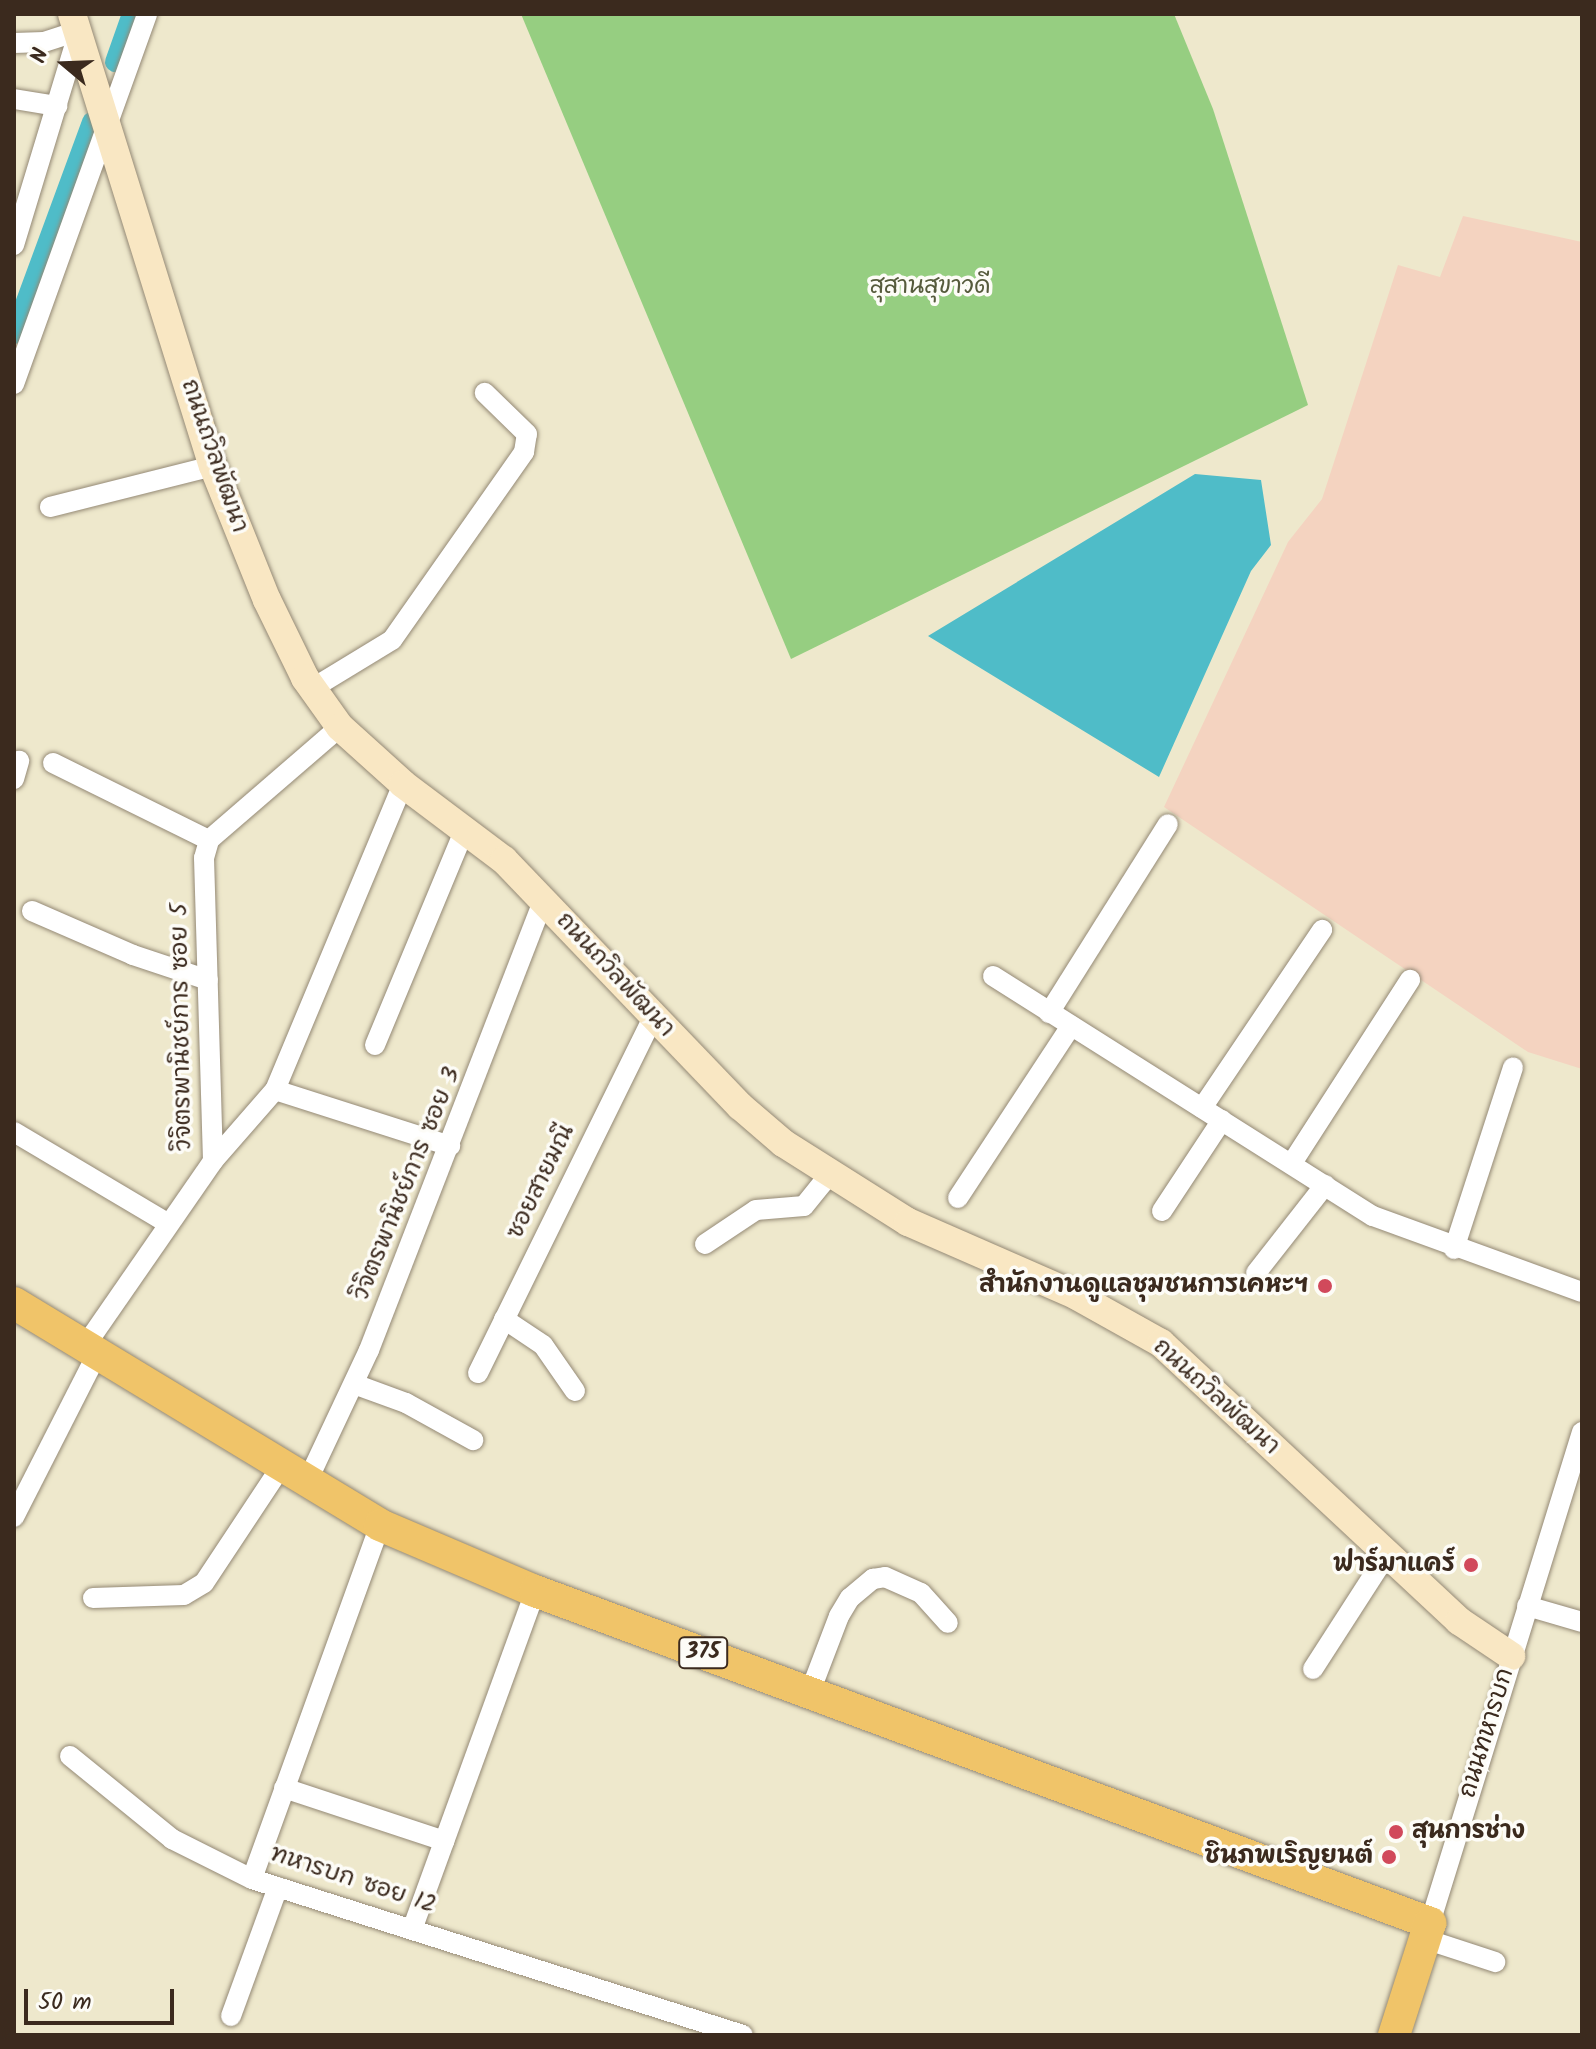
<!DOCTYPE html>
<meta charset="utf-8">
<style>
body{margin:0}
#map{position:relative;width:1596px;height:2049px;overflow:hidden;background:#eee8cc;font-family:Kalam,"Playpen Sans Thai",sans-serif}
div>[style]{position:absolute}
.built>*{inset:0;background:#f4d3c0}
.green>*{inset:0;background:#96ce81}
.water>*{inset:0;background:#4fbcc8}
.canal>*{height:20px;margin:-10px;padding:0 10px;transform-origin:10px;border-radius:10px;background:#4fbcc8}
.roads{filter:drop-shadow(0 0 2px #948975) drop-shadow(0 0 2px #948975)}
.street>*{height:20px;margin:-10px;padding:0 10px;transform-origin:10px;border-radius:10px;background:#fff}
.secondary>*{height:28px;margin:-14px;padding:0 14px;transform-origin:14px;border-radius:14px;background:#f9e7c3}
.primary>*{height:32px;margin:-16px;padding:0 16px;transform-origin:16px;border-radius:16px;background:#f0c469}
.dots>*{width:22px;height:22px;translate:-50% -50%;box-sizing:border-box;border:4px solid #fdfcf7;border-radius:50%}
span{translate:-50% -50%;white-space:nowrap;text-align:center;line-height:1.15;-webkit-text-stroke:7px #fdfcf7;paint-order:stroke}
.shield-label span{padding:2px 6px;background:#fdfcf7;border:2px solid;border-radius:6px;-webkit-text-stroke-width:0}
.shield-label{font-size:22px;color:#3b2a1e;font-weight:700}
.park-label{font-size:24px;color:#565b3c}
.street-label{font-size:24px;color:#3b2a1e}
.poi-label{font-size:24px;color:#3b2a1e;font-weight:700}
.right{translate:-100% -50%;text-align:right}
.left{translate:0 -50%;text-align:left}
.frame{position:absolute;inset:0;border:16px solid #3b2a1e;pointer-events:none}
.north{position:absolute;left:24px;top:24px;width:80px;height:80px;-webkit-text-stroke:6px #fdfcf7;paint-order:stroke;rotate:289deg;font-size:22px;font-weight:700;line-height:32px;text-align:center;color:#3b2a1e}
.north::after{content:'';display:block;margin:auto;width:28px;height:36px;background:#3b2a1e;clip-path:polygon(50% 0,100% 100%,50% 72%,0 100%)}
.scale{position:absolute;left:24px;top:1989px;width:150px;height:36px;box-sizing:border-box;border:4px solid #3b2a1e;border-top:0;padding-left:10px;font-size:24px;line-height:28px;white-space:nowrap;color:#3b2a1e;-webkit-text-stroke:6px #fdfcf7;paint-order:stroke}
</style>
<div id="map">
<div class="built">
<div style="clip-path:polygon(1463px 216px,1582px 242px,1582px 1069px,1528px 1052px,1164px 807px,1288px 542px,1322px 499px,1398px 265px,1440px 277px)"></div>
</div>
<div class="green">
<div style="clip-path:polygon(521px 14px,1174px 14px,1213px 109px,1308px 405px,791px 659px)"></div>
</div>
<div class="water">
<div style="clip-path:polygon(1195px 474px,1261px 480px,1271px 545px,1251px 571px,1159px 777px,928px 636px)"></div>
</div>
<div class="canal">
<div style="left:115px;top:62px;width:51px;rotate:-70.5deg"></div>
<div style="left:14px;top:334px;width:226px;rotate:-69.8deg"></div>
</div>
<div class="roads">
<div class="street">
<div style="left:14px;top:43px;width:30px;rotate:-2deg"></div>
<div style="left:44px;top:42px;width:38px;rotate:-18deg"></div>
<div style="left:14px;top:99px;width:44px;rotate:9.2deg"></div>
<div style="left:14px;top:245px;width:220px;rotate:-73.1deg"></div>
<div style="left:14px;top:384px;width:393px;rotate:-70.2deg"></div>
<div style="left:50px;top:507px;width:168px;rotate:-14.1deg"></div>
<div style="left:313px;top:688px;width:92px;rotate:-31.3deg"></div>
<div style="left:392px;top:640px;width:230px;rotate:-54.9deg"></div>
<div style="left:524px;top:452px;width:18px;rotate:-81deg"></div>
<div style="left:527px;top:434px;width:59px;rotate:-135.7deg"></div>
<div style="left:53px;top:763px;width:174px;rotate:26.3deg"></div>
<div style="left:14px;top:779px;width:19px;rotate:-74deg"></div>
<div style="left:32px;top:911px;width:110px;rotate:23.5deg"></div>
<div style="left:133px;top:955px;width:79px;rotate:18.4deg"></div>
<div style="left:993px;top:976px;width:449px;rotate:32.3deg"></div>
<div style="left:1373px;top:1216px;width:222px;rotate:20deg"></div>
<div style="left:1049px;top:1013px;width:223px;rotate:-57.8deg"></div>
<div style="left:375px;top:1045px;width:234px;rotate:-67.4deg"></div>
<div style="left:275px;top:1090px;width:332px;rotate:-67.3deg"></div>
<div style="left:1202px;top:1108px;width:215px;rotate:-56deg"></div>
<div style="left:14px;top:1132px;width:178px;rotate:30.7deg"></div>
<div style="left:213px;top:1161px;width:94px;rotate:-48.9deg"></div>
<div style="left:275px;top:1090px;width:184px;rotate:17.7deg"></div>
<div style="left:1292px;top:1163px;width:218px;rotate:-57.2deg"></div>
<div style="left:958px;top:1198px;width:206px;rotate:-56.7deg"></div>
<div style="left:1162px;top:1211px;width:109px;rotate:-56.6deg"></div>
<div style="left:705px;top:1244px;width:61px;rotate:-33.7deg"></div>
<div style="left:756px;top:1210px;width:48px;rotate:-4.8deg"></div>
<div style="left:804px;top:1206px;width:40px;rotate:-51deg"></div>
<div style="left:1454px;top:1249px;width:191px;rotate:-72deg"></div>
<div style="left:1256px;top:1273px;width:112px;rotate:-51.9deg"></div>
<div style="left:504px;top:1319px;width:47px;rotate:33.7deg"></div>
<div style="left:543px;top:1345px;width:56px;rotate:55.2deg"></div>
<div style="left:85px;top:1346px;width:225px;rotate:-55.3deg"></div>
<div style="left:213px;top:1161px;width:303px;rotate:-91.7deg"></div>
<div style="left:204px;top:858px;width:19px;rotate:-74deg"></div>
<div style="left:209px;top:840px;width:173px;rotate:-40.8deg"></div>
<div style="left:478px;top:1373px;width:398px;rotate:-63.8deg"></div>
<div style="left:354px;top:1384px;width:55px;rotate:20.1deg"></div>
<div style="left:406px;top:1403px;width:77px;rotate:28.9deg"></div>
<div style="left:306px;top:1484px;width:148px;rotate:-64.8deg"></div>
<div style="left:369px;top:1350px;width:484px;rotate:-68.8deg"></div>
<div style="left:14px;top:1517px;width:183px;rotate:-63deg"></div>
<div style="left:380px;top:1525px;width:376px;rotate:109.9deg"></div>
<div style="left:252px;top:1879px;width:515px;rotate:17.63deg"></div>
<div style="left:93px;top:1598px;width:91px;rotate:-1.9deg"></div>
<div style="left:184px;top:1595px;width:23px;rotate:-31deg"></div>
<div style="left:204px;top:1583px;width:138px;rotate:-56.5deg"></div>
<div style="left:1527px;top:1606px;width:57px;rotate:16.2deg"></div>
<div style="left:1313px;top:1669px;width:137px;rotate:-57.2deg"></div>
<div style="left:810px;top:1692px;width:81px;rotate:-69.1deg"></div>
<div style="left:839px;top:1616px;width:21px;rotate:-59deg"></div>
<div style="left:850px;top:1598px;width:30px;rotate:-40deg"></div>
<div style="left:873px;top:1579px;width:12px;rotate:-9deg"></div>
<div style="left:885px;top:1577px;width:39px;rotate:24deg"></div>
<div style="left:921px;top:1593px;width:40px;rotate:48deg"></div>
<div style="left:70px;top:1756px;width:132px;rotate:39.1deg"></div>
<div style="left:172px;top:1839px;width:89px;rotate:26.6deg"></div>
<div style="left:284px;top:1788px;width:169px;rotate:18.3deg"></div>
<div style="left:1430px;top:1923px;width:514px;rotate:-72.8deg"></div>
<div style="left:413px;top:1927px;width:357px;rotate:-70deg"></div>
<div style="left:1425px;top:1939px;width:74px;rotate:18.2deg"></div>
<div style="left:231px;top:2016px;width:137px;rotate:-70deg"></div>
</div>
<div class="secondary">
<div style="left:72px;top:14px;width:473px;rotate:72.7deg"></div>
<div style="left:213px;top:466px;width:144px;rotate:68.1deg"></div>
<div style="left:267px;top:600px;width:87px;rotate:64deg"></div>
<div style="left:305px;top:678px;width:60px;rotate:54.5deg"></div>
<div style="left:340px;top:727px;width:85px;rotate:42.1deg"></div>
<div style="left:403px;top:784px;width:126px;rotate:37deg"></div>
<div style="left:504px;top:860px;width:341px;rotate:46.2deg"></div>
<div style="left:740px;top:1106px;width:57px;rotate:40.7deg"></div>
<div style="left:783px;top:1143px;width:148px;rotate:32.3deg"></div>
<div style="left:908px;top:1222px;width:184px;rotate:23.6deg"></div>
<div style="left:1077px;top:1296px;width:96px;rotate:29.2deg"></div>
<div style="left:1161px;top:1343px;width:408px;rotate:43deg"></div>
<div style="left:1459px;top:1621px;width:63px;rotate:33.9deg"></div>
</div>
<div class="primary">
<div style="left:14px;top:1303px;width:428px;rotate:31.2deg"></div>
<div style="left:380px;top:1525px;width:168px;rotate:23.1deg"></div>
<div style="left:535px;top:1591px;width:955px;rotate:20.35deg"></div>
<div style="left:1430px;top:1923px;width:118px;rotate:107.8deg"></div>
</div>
</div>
<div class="dots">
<div style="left:1325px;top:1286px;background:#d1495b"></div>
<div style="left:1471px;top:1565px;background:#d1495b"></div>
<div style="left:1396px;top:1832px;background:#d1495b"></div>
<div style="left:1389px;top:1857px;background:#d1495b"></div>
</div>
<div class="shield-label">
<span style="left:703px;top:1653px">375</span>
</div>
<div class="park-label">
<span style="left:930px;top:287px">สุสานสุขาวดี</span>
</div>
<div class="street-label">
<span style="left:214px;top:456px;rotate:71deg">ถนนถวิลพัฒนา</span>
<span style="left:615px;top:975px;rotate:47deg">ถนนถวิลพัฒนา</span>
<span style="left:182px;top:1027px;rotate:-91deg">วิจิตรพานิชย์การ ซอย 5</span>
<span style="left:541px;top:1182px;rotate:-64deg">ซอยสายมณี</span>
<span style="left:407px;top:1184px;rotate:-68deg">วิจิตรพานิชย์การ ซอย 3</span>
<span style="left:1216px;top:1397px;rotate:42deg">ถนนถวิลพัฒนา</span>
<span style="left:1487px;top:1733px;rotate:-73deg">ถนนทหารบก</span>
<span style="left:353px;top:1880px;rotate:18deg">ทหารบก ซอย 12</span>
</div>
<div class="poi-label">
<span class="right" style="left:1309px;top:1286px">สำนักงานดูแลชุมชนการเคหะฯ</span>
<span class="right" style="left:1455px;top:1565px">ฟาร์มาแคร์</span>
<span class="left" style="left:1412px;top:1832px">สุนการช่าง</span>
<span class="right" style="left:1373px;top:1857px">ชินภพเริญยนต์</span>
</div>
<div class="frame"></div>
<div class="north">N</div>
<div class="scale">50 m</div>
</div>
